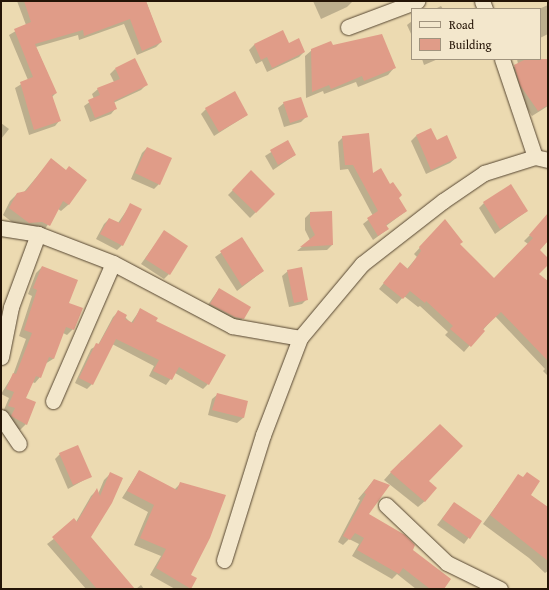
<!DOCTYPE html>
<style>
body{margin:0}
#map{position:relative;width:549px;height:590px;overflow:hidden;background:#ecdab1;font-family:"Gentium Book Plus",serif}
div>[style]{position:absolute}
.shadow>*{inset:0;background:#0003}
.building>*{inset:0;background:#e09c88}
.roads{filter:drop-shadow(0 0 1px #564631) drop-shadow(0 0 1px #564631)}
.minor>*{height:15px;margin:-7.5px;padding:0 7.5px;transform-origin:7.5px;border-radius:7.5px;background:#f3e7cc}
span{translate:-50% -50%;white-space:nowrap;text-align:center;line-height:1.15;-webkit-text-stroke:3.5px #f3e7cc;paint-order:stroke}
.frame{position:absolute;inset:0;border:2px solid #241406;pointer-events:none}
.legend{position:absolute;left:411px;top:8px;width:130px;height:52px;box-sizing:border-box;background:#f3e7cc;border:1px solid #a0937d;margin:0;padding:5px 7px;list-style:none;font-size:12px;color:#241406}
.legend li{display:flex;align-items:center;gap:8px;height:20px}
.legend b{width:20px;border:1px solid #a0937d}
</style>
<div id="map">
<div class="shadow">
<div style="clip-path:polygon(17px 1px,146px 1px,161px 42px,156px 47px,137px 55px,124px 24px,79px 40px,78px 35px,36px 47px,56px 93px,52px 97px,60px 120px,55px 126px,29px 135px,15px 88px,28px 80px,9px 35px,26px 25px)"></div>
<div style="clip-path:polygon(313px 1px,352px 1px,352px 2px,347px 7px,321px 19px)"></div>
<div style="clip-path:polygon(548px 5px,548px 34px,540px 38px,539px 9px)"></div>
<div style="clip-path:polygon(441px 6px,443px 9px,435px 9px)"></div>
<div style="clip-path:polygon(412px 21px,412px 36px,407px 25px)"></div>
<div style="clip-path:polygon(288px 44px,304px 52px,299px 57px,267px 72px,262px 61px,256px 64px,249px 50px,254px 45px)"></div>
<div style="clip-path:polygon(333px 46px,394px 68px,388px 75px,358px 87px,356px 82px,324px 94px,323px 91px,306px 98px,305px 56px,312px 50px)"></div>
<div style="clip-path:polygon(540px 58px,548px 77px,548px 106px,532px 116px,515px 90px,509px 71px,518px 64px,517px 59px)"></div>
<div style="clip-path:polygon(422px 59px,438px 59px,424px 65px)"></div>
<div style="clip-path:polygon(115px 69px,146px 85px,141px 90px,113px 103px,116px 108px,111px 114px,90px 122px,84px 106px,94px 99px,92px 94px,98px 89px,114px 82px,110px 74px)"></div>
<div style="clip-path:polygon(284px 103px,306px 117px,301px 122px,284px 127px,278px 108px)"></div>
<div style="clip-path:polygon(206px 109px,247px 115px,214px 136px,201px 114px)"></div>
<div style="clip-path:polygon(1px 123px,9px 129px,1px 139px)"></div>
<div style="clip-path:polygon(416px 136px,436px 141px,456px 158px,450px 163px,426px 174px,411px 141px)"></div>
<div style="clip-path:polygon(343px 137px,372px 174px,398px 198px,406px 211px,386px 226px,388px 229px,373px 240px,363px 224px,373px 216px,348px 169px,340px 170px,338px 142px)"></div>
<div style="clip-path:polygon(287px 142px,295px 155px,273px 170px,265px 156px)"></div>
<div style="clip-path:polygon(147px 148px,159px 184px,154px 189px,131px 179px,142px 153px)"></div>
<div style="clip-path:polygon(51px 160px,65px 171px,86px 180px,68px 205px,61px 211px,58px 209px,43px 232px,22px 230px,3px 215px,10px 201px,17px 194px,24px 192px)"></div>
<div style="clip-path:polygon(251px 172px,274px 194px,250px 218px,228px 195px)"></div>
<div style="clip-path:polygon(484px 203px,527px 211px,495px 234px,479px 208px)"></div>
<div style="clip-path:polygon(131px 204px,122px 245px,117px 250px,96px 239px,104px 224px,109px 219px,118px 223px)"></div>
<div style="clip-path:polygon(310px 213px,332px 245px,327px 250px,297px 251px,310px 240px,305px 230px,305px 218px)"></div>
<div style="clip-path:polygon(548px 217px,548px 239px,538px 250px,548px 260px,548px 263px,537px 274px,548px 283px,548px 376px,543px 371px,545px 369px,495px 316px,464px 352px,445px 335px,448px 332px,420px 306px,418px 307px,404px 296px,397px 304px,379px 289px,395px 269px,407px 269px,417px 257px,414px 254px,440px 226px,494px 280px,528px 244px,524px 241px)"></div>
<div style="clip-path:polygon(164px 232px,169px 274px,164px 279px,141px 264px)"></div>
<div style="clip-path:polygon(242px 238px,263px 271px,237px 291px,215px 257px)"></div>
<div style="clip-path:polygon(42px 267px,67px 303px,73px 329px,67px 335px,63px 333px,53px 359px,45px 364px,40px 377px,35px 383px,32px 382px,24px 398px,26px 424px,20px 430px,6px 423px,10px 414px,3px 412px,9px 398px,1px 394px,13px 375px,26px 339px,19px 336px,32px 296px,28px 294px,36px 273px)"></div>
<div style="clip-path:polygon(288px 271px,307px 299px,302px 304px,289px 307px,282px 276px)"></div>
<div style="clip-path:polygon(219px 289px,243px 318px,238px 324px,205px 309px)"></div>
<div style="clip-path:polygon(140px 310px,155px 321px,208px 384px,203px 389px,175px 373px,166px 385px,149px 376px,154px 366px,112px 344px,92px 384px,87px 389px,75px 383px,91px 349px,98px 345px,113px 317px,119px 311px,131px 323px)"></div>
<div style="clip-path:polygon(218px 394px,247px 402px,243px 418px,237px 423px,208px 415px,212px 399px)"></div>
<div style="clip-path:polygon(60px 454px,91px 476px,68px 489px,55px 459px)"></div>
<div style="clip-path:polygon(402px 460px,427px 481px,425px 501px,418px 507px,384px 480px)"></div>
<div style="clip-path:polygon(139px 471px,174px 490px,181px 483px,189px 589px,175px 589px,150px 575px,161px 556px,134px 545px,148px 512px,122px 498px)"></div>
<div style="clip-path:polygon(110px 474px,89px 537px,133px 589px,86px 589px,47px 544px,76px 522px,91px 496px,97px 490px,98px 494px,104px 480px)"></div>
<div style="clip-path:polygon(519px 475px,530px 495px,548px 508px,548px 571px,545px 573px,529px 558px,483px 524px)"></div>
<div style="clip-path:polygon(374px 480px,367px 515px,412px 550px,443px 589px,416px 589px,397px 574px,392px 579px,352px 556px,359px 544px,349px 539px,343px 545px,338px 542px,360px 500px,358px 499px)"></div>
<div style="clip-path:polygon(454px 503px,481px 521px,464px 544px,437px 525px)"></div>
<div style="clip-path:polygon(141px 585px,144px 589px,136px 589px)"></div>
</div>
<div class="building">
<div style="clip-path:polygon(24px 1px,146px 1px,162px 42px,142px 51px,130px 19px,84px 36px,83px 30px,35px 44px,57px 93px,52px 95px,61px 121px,34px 130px,20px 82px,33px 77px,14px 29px,31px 22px)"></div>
<div style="clip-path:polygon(283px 30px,289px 43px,299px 38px,305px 52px,272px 68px,267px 57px,261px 60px,254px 44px)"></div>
<div style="clip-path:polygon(382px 34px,396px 68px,364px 81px,362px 76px,331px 89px,329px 85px,312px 92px,311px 49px,331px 41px,333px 45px)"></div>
<div style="clip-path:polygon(135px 58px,148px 85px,114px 101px,117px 109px,95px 118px,88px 100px,100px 95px,97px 88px,120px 79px,115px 68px)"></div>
<div style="clip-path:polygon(526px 59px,548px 59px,548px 105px,538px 111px,520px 85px,514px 65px)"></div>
<div style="clip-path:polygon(235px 91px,248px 115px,219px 132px,205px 108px)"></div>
<div style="clip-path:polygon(301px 97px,308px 117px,290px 123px,283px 102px)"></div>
<div style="clip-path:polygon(431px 128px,437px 140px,447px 135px,457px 158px,431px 170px,416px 135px)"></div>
<div style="clip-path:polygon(369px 133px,373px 173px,381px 168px,390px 184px,393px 182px,402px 195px,399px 198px,407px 211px,386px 225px,389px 229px,378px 236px,367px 218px,378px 211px,353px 165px,345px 165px,342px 136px)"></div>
<div style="clip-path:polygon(288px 140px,296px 155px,278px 165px,270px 150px)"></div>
<div style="clip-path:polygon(147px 147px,172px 158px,160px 185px,135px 173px)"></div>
<div style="clip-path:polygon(51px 158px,66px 170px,69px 166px,87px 180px,69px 205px,63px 201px,50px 226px,42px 222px,29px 223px,9px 208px,17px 193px,26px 191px)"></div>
<div style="clip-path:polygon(251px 170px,275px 194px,256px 213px,232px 190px)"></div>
<div style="clip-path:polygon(511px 184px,528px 211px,500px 229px,483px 202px)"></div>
<div style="clip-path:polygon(130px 203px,142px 209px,123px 246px,100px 234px,109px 218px,120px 223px)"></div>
<div style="clip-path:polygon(332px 211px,333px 245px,300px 247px,315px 235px,310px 225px,310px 212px)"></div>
<div style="clip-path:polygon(548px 213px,548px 241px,540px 250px,548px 258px,548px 265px,539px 274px,548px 281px,548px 361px,501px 312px,483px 329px,485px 331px,471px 347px,450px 329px,453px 326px,426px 301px,425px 303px,410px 291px,403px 299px,383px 283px,400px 262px,408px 269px,421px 251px,419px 247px,445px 219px,463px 242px,460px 244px,494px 278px,533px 238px,529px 235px)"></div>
<div style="clip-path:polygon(164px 230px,188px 246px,170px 275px,145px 259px)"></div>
<div style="clip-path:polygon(242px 237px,264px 271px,242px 286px,220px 251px)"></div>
<div style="clip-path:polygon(42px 266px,78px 280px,69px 303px,83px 308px,74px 330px,66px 327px,54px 359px,49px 357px,41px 378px,36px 376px,26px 398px,36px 402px,27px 425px,11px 416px,15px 408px,8px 406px,14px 392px,6px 389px,13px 373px,16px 374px,32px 333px,24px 330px,37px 290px,33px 288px)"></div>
<div style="clip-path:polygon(302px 267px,308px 300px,294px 303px,287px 270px)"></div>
<div style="clip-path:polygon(219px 288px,251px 307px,244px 319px,235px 317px,210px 304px)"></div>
<div style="clip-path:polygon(140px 308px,158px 318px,156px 321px,226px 355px,209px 385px,179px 367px,172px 380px,153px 371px,159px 360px,116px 339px,93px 385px,79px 378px,96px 343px,99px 344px,118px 310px,127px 315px,125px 319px,133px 323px)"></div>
<div style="clip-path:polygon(217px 393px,248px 401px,244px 418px,212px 410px)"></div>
<div style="clip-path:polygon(440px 424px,463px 446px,429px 481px,437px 488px,425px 502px,390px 472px)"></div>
<div style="clip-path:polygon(78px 445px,92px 477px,73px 485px,59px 453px)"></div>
<div style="clip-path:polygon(139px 470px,177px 490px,180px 482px,226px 495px,210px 538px,191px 575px,197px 578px,191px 589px,156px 568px,166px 549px,140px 538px,154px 505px,127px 491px)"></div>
<div style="clip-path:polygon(110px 472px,123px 478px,112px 503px,91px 537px,135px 589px,97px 589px,52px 537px,74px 518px,77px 522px,97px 488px,100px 496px)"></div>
<div style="clip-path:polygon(527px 472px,540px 481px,531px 495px,548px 507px,548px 561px,490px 515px,518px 474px,523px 477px)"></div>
<div style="clip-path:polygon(374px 479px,390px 485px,369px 514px,405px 535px,415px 545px,413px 550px,451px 579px,444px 589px,430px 589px,403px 568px,399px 574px,357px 550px,364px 538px,355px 533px,350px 540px,343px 536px,366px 494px,364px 493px)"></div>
<div style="clip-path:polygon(454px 502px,482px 521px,470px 539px,442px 519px)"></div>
</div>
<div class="roads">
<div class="minor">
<div style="left:482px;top:1px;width:9px;rotate:69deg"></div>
<div style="left:348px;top:27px;width:74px;rotate:-20.6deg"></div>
<div style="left:502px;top:59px;width:103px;rotate:71.4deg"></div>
<div style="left:1px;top:228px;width:37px;rotate:9deg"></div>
<div style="left:38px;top:234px;width:80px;rotate:21.1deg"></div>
<div style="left:113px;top:263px;width:135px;rotate:27.9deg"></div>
<div style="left:232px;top:326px;width:69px;rotate:10deg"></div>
<div style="left:1px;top:357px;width:51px;rotate:-78.7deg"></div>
<div style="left:11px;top:307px;width:78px;rotate:-69.7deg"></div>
<div style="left:53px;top:401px;width:150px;rotate:-66.5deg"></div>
<div style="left:1px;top:417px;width:32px;rotate:56deg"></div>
<div style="left:386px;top:505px;width:84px;rotate:43.6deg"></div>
<div style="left:447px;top:563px;width:59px;rotate:26.1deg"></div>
<div style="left:224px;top:560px;width:131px;rotate:-72.7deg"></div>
<div style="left:263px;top:435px;width:104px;rotate:-69.1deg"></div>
<div style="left:300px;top:338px;width:97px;rotate:-50deg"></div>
<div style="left:362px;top:264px;width:103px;rotate:-37.9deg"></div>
<div style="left:443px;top:201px;width:50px;rotate:-34.3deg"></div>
<div style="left:484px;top:173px;width:53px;rotate:-17.4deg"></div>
<div style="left:535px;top:157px;width:13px;rotate:13deg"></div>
</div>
</div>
<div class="frame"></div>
<ul class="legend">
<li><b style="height:5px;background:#f3e7cc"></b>Road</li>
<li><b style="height:11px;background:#e09c88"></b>Building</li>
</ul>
</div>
